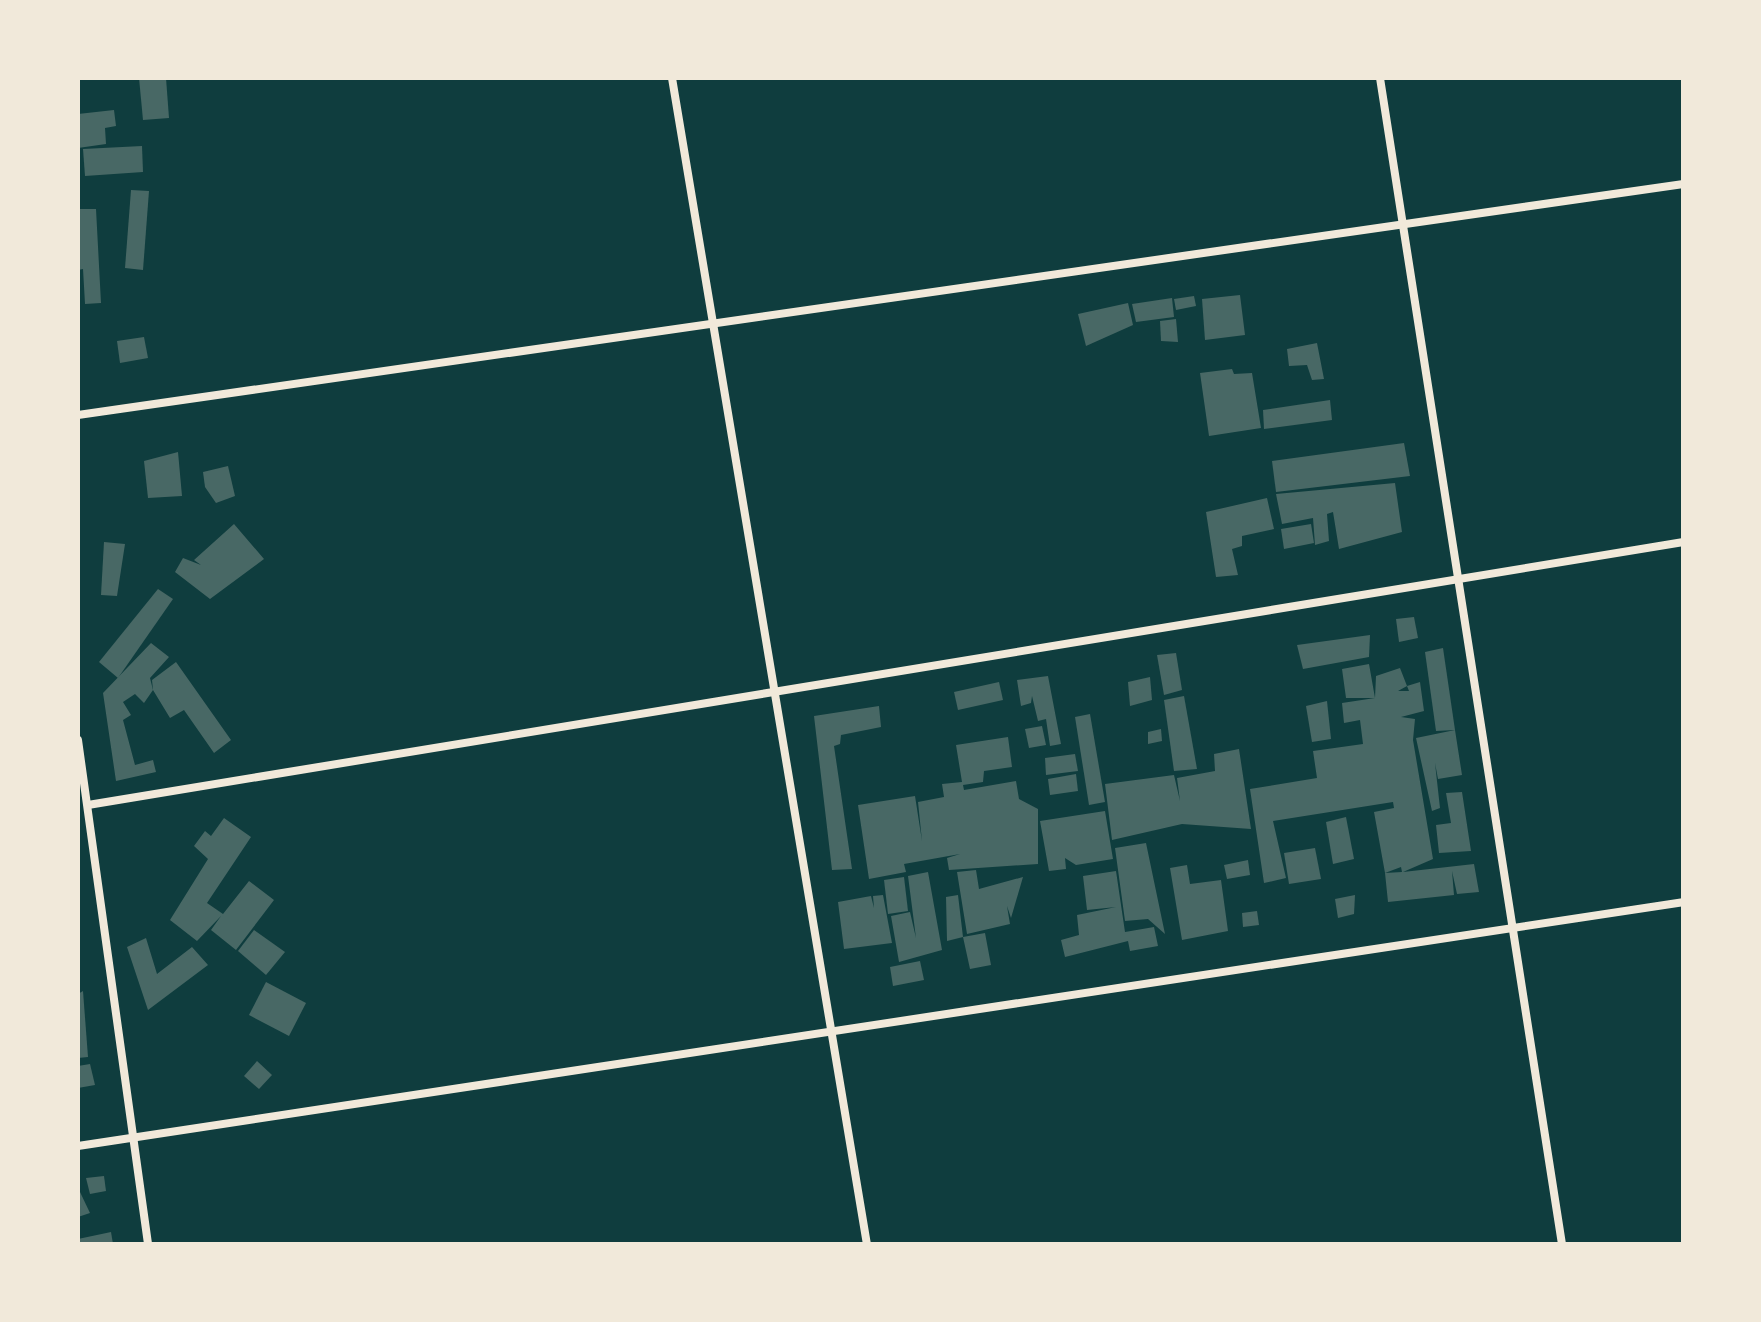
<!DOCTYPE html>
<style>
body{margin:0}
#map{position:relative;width:1761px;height:1322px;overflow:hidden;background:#0f3d3e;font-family:"Varela Round",sans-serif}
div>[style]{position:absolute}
.building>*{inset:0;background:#486865}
.minor>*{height:8px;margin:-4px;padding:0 4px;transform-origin:4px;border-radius:4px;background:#f1e9da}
span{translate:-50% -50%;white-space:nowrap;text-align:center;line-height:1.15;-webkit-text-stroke:6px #f1e9da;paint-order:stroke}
.frame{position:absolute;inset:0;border:80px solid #f1e9da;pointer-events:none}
</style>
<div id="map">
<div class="building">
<div style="clip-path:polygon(139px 78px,166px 78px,169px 118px,143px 120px)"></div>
<div style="clip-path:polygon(114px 110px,116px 126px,105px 128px,106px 144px,78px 148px,78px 114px)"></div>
<div style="clip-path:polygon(142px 146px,143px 172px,85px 176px,83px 149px)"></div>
<div style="clip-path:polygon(131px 190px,149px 191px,143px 270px,125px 268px)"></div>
<div style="clip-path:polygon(80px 209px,96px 209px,101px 303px,85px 304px,83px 269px,78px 270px)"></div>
<div style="clip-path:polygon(1240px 295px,1245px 335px,1205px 340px,1202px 299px)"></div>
<div style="clip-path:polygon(1194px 296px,1196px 306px,1176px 310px,1174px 299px)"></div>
<div style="clip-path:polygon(1172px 298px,1174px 317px,1136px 322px,1132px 304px)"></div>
<div style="clip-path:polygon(1128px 303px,1133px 325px,1086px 346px,1078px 314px)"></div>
<div style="clip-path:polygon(1176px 319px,1178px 342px,1161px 341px,1160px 321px)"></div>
<div style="clip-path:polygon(144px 337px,148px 358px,120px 363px,117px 341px)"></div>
<div style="clip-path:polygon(1317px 343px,1324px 379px,1312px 380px,1307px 365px,1289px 366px,1287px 349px)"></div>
<div style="clip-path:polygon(1232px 369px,1234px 374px,1252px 373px,1261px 428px,1209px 436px,1200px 373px)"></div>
<div style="clip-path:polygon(1330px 400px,1332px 420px,1264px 429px,1263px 410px)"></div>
<div style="clip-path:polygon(1404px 443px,1410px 476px,1276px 492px,1272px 461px)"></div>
<div style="clip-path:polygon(178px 452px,182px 496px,148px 498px,144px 461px)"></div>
<div style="clip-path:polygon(228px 466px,235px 496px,216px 503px,205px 487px,203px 472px)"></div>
<div style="clip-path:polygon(1395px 483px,1402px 532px,1339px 549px,1333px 512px,1327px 514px,1329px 541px,1315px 545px,1313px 518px,1282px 524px,1276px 494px)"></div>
<div style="clip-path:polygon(1267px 498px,1274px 529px,1242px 536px,1242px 546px,1232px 549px,1238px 575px,1216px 577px,1206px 512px)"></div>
<div style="clip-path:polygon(234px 524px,264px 559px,210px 599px,175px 572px,183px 558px,201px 565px,194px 560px)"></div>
<div style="clip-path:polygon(1311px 524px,1314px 543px,1284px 549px,1281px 529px)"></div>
<div style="clip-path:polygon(104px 542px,125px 544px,117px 596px,101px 595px)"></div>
<div style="clip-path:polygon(158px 589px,173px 599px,118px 678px,99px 662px)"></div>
<div style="clip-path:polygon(1414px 617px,1418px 638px,1399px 642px,1396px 619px)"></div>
<div style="clip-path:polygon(1370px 635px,1369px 657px,1303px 669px,1297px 645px)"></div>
<div style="clip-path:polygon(151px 643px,169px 657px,150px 678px,153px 690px,144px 703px,135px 694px,123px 702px,131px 715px,123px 720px,135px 765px,153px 760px,156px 772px,116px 781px,103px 693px)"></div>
<div style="clip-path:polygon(1443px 648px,1455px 730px,1436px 731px,1425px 652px)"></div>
<div style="clip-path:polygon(1176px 653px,1182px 690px,1164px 695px,1157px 655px)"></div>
<div style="clip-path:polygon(176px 662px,231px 740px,214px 753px,184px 710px,170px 718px,153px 690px,152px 680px)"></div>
<div style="clip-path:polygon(1369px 664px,1375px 698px,1376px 676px,1400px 668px,1407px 686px,1398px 691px,1409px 691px,1407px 686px,1420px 682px,1424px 711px,1401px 717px,1415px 719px,1413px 740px,1433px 859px,1403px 872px,1474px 864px,1479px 892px,1457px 894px,1452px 871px,1454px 895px,1388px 902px,1385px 873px,1402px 872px,1401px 867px,1385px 873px,1374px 812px,1394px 808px,1393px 802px,1273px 821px,1286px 878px,1264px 883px,1250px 789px,1317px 778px,1313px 751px,1363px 744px,1360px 720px,1344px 723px,1342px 703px,1375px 698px,1346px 698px,1342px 669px)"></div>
<div style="clip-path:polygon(1048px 676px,1061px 744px,1050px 746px,1046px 719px,1038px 721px,1032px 696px,1031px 703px,1021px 706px,1017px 680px)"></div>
<div style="clip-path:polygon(1150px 677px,1152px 700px,1130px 706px,1128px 682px)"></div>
<div style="clip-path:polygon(999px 682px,1003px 700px,958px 710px,954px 692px)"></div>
<div style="clip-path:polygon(1184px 696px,1197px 769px,1174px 771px,1164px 700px)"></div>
<div style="clip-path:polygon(1327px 701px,1331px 739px,1312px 742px,1306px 706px)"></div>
<div style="clip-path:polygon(879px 706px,881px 727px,841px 735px,840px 744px,834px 746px,852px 869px,832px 870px,814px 716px)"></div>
<div style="clip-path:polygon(1090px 714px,1105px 802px,1089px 805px,1075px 717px)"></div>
<div style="clip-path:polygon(1042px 726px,1046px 745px,1029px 748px,1025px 729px)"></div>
<div style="clip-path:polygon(1161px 729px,1162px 741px,1148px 744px,1148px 732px)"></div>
<div style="clip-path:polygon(1455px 730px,1462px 775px,1438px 779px,1435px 763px,1440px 808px,1432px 811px,1416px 738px)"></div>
<div style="clip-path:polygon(1008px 737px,1012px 767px,984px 771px,983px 782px,963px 785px,964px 790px,1016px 781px,1019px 799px,1038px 809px,1038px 864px,949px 870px,947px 858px,960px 854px,904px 864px,906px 872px,869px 879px,858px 805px,915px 796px,922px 841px,918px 802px,944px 797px,942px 784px,962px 782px,956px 745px)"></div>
<div style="clip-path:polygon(1239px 749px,1251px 829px,1182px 824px,1112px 840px,1105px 784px,1174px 775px,1180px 801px,1177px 778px,1215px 771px,1214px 754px)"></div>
<div style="clip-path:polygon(1075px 754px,1078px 771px,1046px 775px,1045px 758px)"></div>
<div style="clip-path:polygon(1076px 774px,1078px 791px,1050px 795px,1048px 779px)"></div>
<div style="clip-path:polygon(1462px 792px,1471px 851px,1439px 853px,1436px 825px,1451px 823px,1446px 793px)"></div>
<div style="clip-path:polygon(1105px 811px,1113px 859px,1076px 865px,1065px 858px,1066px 869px,1049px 871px,1040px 821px)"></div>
<div style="clip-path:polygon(1346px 817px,1354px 859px,1333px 864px,1326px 822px)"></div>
<div style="clip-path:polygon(224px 818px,251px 837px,207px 903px,223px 914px,249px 881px,274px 900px,236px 950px,211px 930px,221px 916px,197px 941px,170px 920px,208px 859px,194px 846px,205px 831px,211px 836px)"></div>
<div style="clip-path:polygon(1146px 843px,1165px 934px,1148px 919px,1125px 921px,1115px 848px)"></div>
<div style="clip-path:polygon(1315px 848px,1321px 879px,1289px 884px,1284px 853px)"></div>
<div style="clip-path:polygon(1248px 860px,1250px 875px,1227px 879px,1224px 865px)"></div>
<div style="clip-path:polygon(1187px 865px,1190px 884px,1221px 880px,1228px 931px,1182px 940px,1170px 868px)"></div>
<div style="clip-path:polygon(976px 870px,979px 889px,1023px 877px,1011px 918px,1007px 906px,1010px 924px,967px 934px,957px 872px)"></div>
<div style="clip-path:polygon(1116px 871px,1125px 932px,1154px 927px,1158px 946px,1130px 951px,1128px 941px,1065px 957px,1061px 940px,1079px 935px,1077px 915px,1116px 907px,1087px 910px,1083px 876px)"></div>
<div style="clip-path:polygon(928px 872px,942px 950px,899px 962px,891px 916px,910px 912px,916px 938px,908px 876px)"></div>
<div style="clip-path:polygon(904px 877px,908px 911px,888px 914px,884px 880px)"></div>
<div style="clip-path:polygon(883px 895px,892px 943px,844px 949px,838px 902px,871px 896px,874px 908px,873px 896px)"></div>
<div style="clip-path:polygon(958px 895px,963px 937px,985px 933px,991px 965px,970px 969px,963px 937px,947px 941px,946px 897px)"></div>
<div style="clip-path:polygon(1355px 895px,1354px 914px,1338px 918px,1335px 899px)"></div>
<div style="clip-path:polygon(1257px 911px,1259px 925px,1243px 927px,1242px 913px)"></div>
<div style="clip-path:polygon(254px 930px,285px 952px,266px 975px,238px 951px)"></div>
<div style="clip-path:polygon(146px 938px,157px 974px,192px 947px,208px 965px,148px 1010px,127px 947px)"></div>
<div style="clip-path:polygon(920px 961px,924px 980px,893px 986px,890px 967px)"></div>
<div style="clip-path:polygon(266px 982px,306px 1003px,289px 1036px,249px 1015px)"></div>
<div style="clip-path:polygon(83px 991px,88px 1057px,78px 1058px,78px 994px)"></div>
<div style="clip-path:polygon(257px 1061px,272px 1075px,259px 1089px,244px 1076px)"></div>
<div style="clip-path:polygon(90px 1064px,95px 1085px,78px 1088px,78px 1066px)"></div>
<div style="clip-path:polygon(104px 1176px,106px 1191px,90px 1194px,86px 1178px)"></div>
<div style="clip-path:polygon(80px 1192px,90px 1213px,78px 1217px,78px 1193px)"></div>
<div style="clip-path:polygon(111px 1232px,113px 1244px,78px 1244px,78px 1239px)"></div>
</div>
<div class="minor">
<div style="left:672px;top:78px;width:1182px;rotate:80.51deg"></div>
<div style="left:1380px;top:78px;width:1180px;rotate:81.13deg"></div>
<div style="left:78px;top:415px;width:1622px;rotate:-8.19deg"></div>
<div style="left:78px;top:740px;width:509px;rotate:82.09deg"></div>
<div style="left:88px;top:805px;width:1617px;rotate:-9.36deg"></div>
<div style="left:78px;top:1146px;width:1623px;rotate:-8.64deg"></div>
</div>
<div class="frame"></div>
</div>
